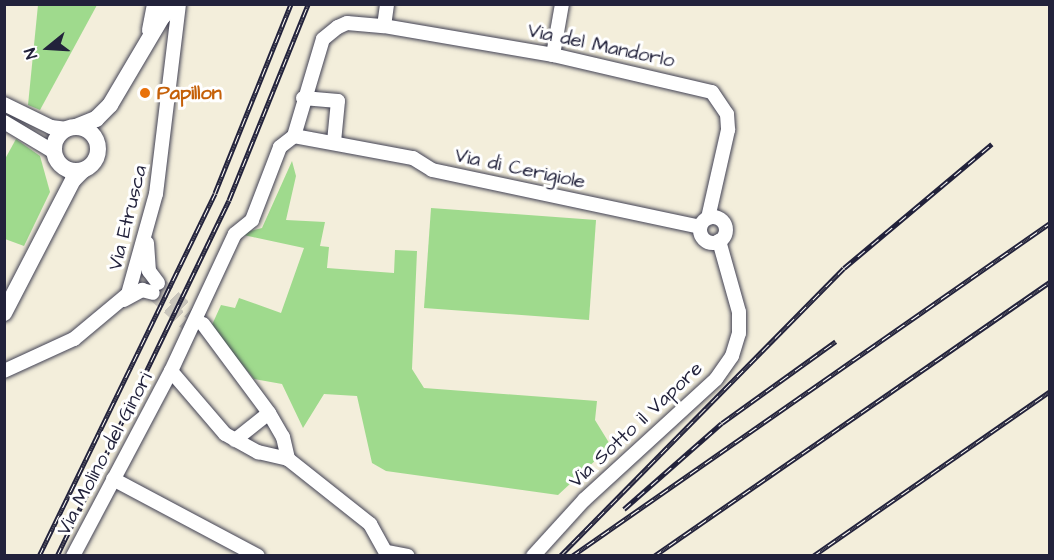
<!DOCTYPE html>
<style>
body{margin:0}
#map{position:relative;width:1054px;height:560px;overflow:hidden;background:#f3eedb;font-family:"Architects Daughter",sans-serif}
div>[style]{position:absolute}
.green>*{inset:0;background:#9fda8d}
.minor-tunnel>*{height:14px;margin-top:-7px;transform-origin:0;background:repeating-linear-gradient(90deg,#c9c5bb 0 14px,transparent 0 21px)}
.roads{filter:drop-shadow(0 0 2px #414153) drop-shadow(0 0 2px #414153)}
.minor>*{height:14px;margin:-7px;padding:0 7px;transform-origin:7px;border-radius:7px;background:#fff}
.minor>.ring{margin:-7px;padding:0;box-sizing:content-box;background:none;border:14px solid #fff;border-radius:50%}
.major>*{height:16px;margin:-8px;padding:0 8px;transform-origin:8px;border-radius:8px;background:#fff}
.major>.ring{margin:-8px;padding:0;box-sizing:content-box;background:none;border:16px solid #fff;border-radius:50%}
.rail>*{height:5px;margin-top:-2.5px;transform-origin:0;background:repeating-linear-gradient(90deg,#fff 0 9px,#22223b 0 18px);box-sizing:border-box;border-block:2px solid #22223b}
.dots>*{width:16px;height:16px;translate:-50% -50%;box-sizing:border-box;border:3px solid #fff;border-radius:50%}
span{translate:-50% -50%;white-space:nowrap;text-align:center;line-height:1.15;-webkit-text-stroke:6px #fff;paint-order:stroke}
.street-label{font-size:20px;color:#22223b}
.food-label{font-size:20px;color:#c56008;font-weight:700}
.left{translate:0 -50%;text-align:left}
.frame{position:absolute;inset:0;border:6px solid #22223b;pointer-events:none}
.north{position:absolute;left:18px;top:18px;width:60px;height:60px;-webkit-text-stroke:4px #fff;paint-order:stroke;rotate:252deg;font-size:16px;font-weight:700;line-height:24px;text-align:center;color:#22223b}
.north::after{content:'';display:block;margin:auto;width:21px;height:27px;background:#22223b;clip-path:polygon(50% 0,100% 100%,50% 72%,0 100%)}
</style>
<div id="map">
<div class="green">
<div style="clip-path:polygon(38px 5px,97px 5px,40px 110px,28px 105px)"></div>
<div style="clip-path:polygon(16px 139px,40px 156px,50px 192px,24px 246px,5px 239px,5px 159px)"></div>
<div style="clip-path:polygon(292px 161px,296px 176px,286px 220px,325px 222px,320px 246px,329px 247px,327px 268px,394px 273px,395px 250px,417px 251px,412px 369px,424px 388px,597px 401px,595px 420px,611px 446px,558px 495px,386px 471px,372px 463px,357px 396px,324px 394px,303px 428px,282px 384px,254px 379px,211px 327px,221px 305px,235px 308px,239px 298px,281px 313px,304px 248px,239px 234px,262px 228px)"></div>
<div style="clip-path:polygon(431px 208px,596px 220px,589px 320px,424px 308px)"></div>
</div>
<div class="minor-tunnel">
<div style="left:158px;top:283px;width:61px;rotate:42.3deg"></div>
<div style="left:153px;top:293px;width:61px;rotate:42.3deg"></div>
</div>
<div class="roads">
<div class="minor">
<div style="left:384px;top:26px;width:22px;rotate:-82deg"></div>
<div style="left:553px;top:55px;width:52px;rotate:-80deg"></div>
<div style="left:303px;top:98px;width:35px;rotate:5deg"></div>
<div style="left:338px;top:101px;width:41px;rotate:95.6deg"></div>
<div style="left:4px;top:104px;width:52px;rotate:26.1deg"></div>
<div style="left:51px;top:127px;width:16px;rotate:7deg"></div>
<div style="left:4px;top:122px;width:58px;rotate:31deg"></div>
<div style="left:294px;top:136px;width:121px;rotate:10.5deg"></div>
<div style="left:413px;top:158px;width:22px;rotate:32deg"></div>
<div style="left:432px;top:170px;width:274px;rotate:12deg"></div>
<div class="ring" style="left:700px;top:217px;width:12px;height:12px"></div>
<div style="left:147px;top:243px;width:28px;rotate:86deg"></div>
<div style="left:149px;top:271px;width:15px;rotate:53deg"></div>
<div style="left:124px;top:300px;width:21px;rotate:-29deg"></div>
<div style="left:142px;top:290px;width:11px;rotate:15deg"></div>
<div style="left:203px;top:324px;width:111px;rotate:53.4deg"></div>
<div style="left:269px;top:413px;width:28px;rotate:60deg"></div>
<div style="left:283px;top:437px;width:23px;rotate:77deg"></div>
<div style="left:4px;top:371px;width:77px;rotate:-24.6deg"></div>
<div style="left:74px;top:339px;width:70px;rotate:-39.8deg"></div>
<div style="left:128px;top:294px;width:104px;rotate:-74.4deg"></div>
<div style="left:156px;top:194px;width:191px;rotate:-83.1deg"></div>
<div style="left:171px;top:371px;width:83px;rotate:49.4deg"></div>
<div style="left:225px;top:434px;width:38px;rotate:29deg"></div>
<div style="left:258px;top:452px;width:31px;rotate:13deg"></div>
<div style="left:288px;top:459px;width:105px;rotate:38.4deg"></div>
<div style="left:370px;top:524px;width:37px;rotate:61deg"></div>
<div style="left:235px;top:440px;width:43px;rotate:-38.5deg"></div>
<div style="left:113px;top:479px;width:164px;rotate:28deg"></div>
<div style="left:388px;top:552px;width:20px;rotate:11deg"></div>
<div style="left:73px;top:556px;width:209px;rotate:-62.1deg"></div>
<div style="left:171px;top:371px;width:151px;rotate:-65deg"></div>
<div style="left:235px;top:234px;width:22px;rotate:-39deg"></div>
<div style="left:252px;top:220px;width:78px;rotate:-69deg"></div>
<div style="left:280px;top:147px;width:18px;rotate:-38deg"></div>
<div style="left:294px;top:136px;width:101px;rotate:-73.4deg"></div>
<div style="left:323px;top:39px;width:19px;rotate:-39deg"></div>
<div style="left:338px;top:27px;width:10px;rotate:-24deg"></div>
<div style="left:347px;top:23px;width:37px;rotate:5deg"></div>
<div style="left:384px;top:26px;width:171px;rotate:9.7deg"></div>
<div style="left:553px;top:55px;width:163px;rotate:13.1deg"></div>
<div style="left:712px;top:92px;width:27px;rotate:56deg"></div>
<div style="left:727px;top:114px;width:16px;rotate:86deg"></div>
<div style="left:728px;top:130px;width:90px;rotate:102.8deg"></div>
<div style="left:533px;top:556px;width:76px;rotate:-47.7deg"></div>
<div style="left:584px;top:500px;width:179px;rotate:-42.5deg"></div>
<div style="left:716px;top:379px;width:28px;rotate:-55deg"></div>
<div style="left:732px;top:356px;width:24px;rotate:-73deg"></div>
<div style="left:739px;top:333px;width:21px;rotate:-90deg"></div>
<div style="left:739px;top:312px;width:74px;rotate:-105.7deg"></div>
</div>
<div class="major">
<div style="left:150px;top:30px;width:26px;rotate:-79deg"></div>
<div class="ring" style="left:54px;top:127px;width:28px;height:28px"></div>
<div style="left:76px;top:127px;width:22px;rotate:-22deg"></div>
<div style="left:96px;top:119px;width:20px;rotate:-45deg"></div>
<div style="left:110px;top:105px;width:102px;rotate:-59.4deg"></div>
<div style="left:162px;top:17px;width:16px;rotate:-45deg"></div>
<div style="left:4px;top:313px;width:150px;rotate:-62.6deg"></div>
<div style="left:73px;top:180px;width:13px;rotate:-45deg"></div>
</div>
</div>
<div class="rail">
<div style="left:624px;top:509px;width:130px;rotate:-41.3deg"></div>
<div style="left:722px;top:423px;width:140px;rotate:-35.7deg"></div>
<div style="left:39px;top:556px;width:403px;rotate:-64.1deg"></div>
<div style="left:215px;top:193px;width:204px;rotate:-68.1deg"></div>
<div style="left:57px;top:556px;width:395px;rotate:-64.2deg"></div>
<div style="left:229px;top:200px;width:211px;rotate:-68deg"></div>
<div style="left:560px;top:556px;width:404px;rotate:-45.4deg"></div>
<div style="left:844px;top:268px;width:193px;rotate:-40deg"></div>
<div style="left:572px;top:556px;width:583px;rotate:-34.86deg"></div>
<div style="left:654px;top:556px;width:482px;rotate:-34.7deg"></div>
<div style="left:813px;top:556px;width:289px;rotate:-34.8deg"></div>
</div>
<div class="dots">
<div style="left:145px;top:93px;background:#e8710a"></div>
</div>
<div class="street-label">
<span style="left:601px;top:46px;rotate:12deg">Via del Mandorlo</span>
<span style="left:520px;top:169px;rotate:12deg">Via di Cerigiole</span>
<span style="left:128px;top:218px;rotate:-76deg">Via Etrusca</span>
<span style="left:636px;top:425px;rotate:-43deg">Via Sotto il Vapore</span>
<span style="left:105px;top:454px;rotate:-62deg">Via Molino del Ginori</span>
</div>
<div class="food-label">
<span class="left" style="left:157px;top:93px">Papillon</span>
</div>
<div class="frame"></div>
<div class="north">N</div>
</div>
